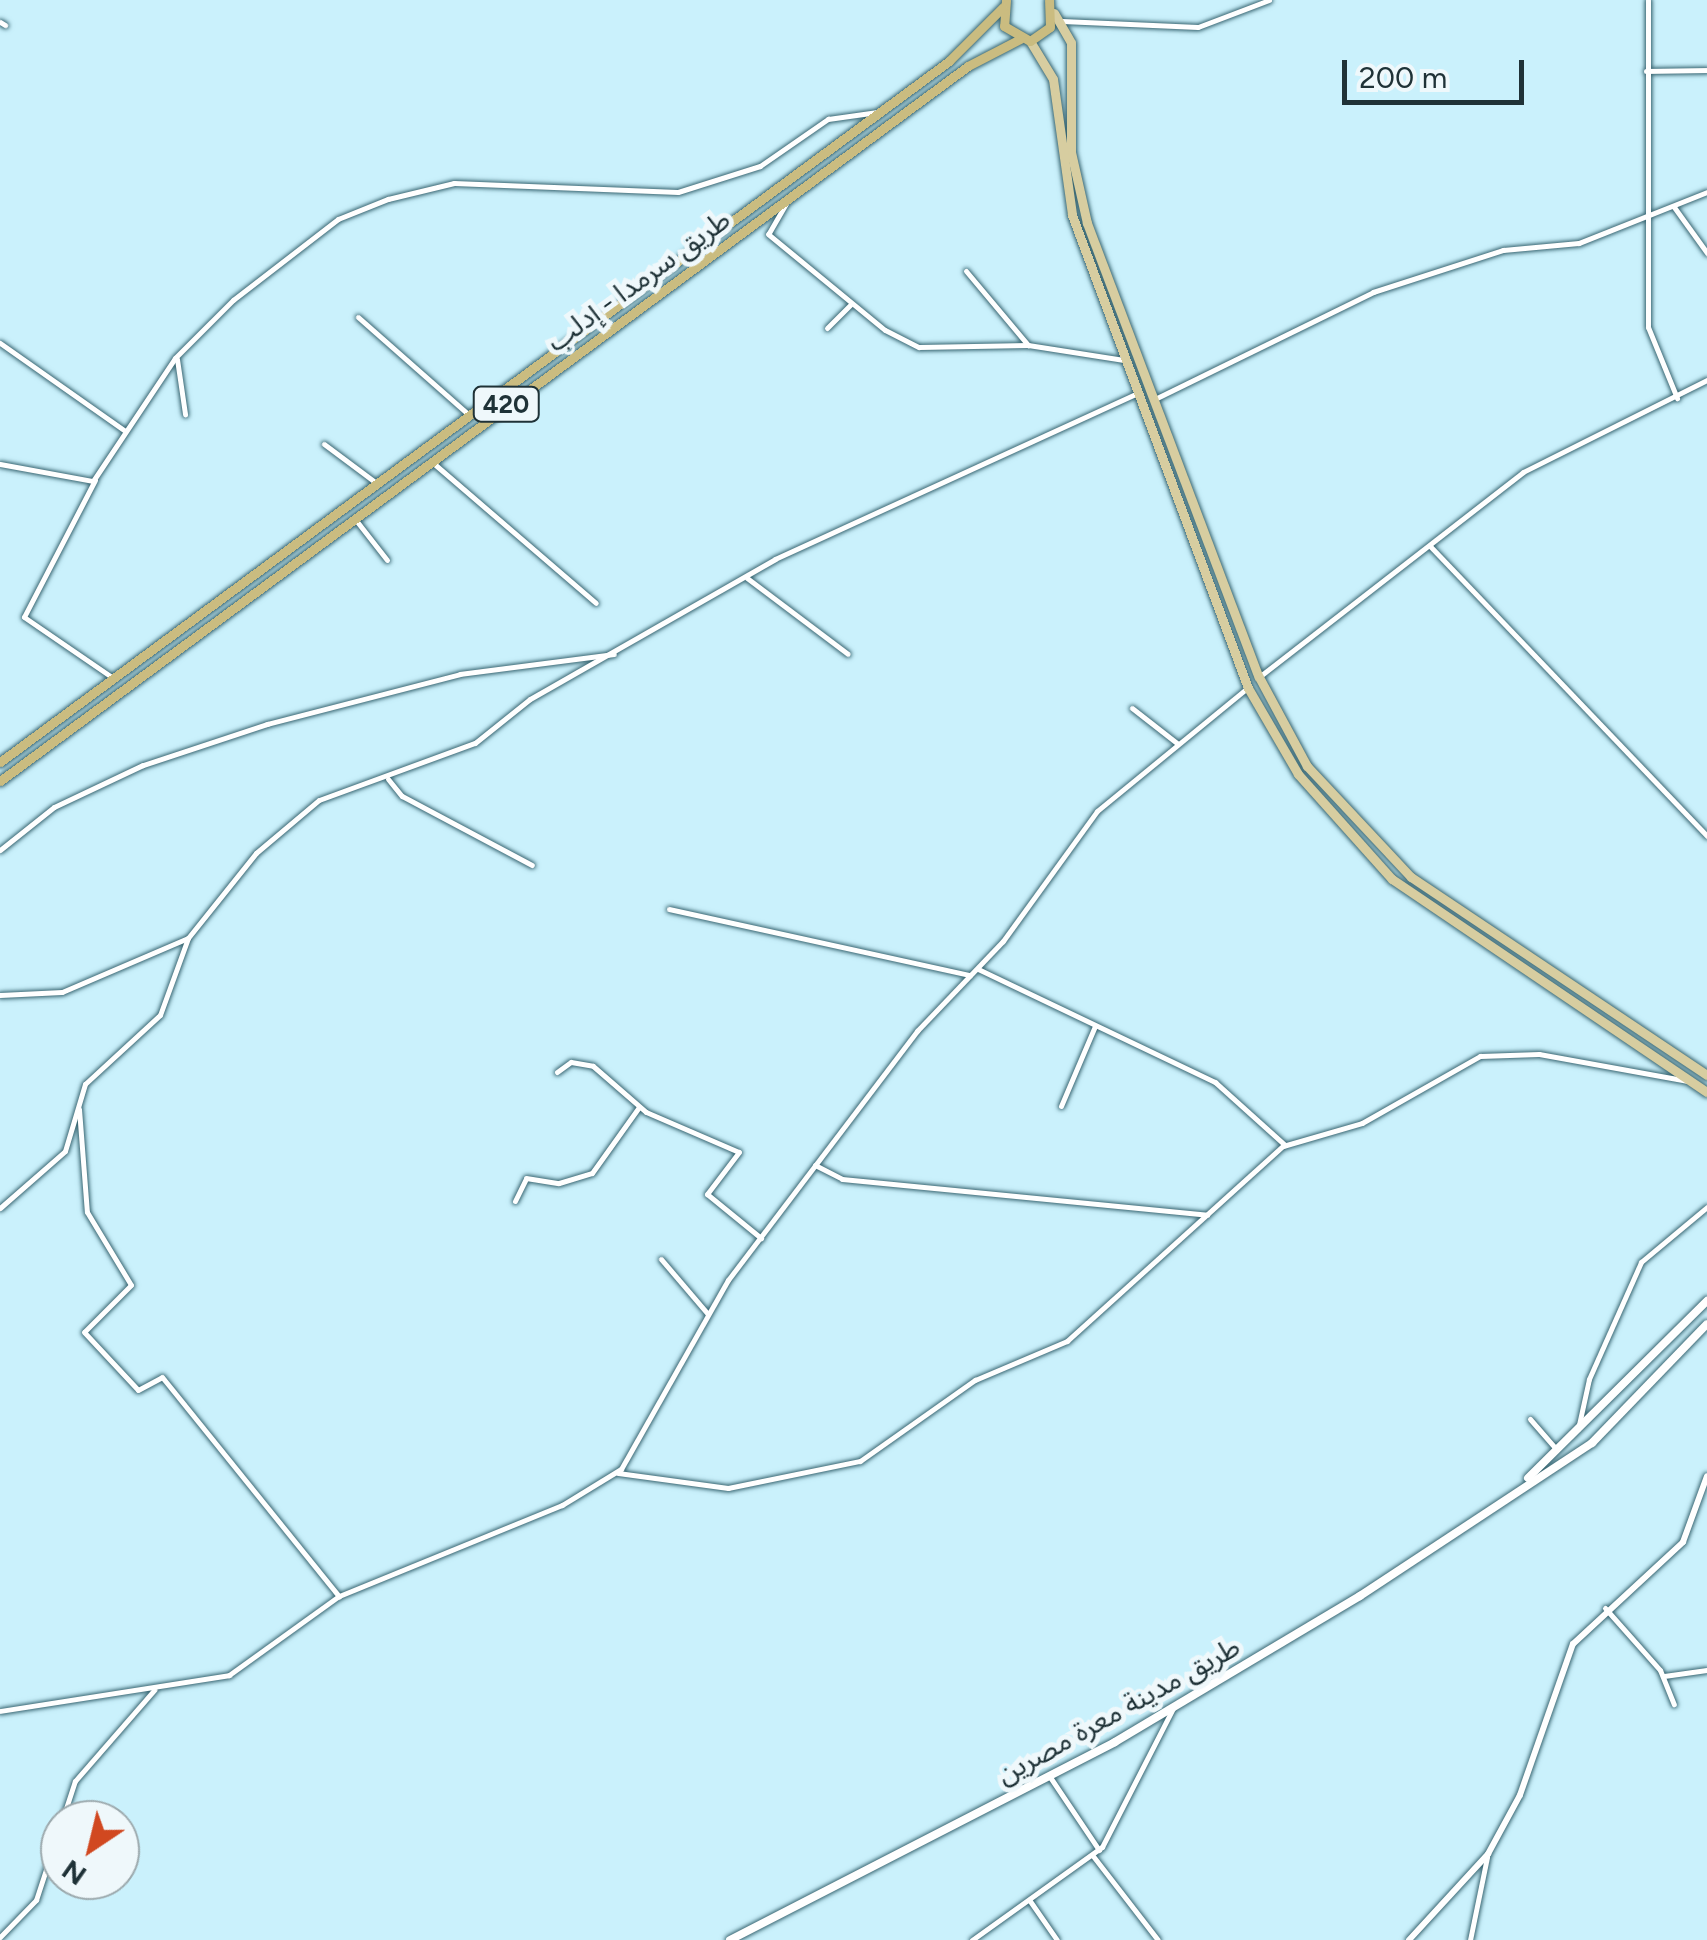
<!DOCTYPE html>
<meta charset="utf-8">
<style>
body{margin:0}
#map{position:relative;width:1707px;height:1940px;overflow:hidden;background:#caf1fc;font-family:Figtree,"Noto Sans Arabic",sans-serif}
div>[style]{position:absolute}
.roads{filter:drop-shadow(0 0 2px #396672) drop-shadow(0 0 2px #396672)}
.minor>*{height:5px;margin:-2.5px;padding:0 2.5px;transform-origin:2.5px;border-radius:2.5px;background:#fff}
.tertiary>*{height:6px;margin:-3px;padding:0 3px;transform-origin:3px;border-radius:3px;background:#fff}
.secondary>*{height:8px;margin:-4px;padding:0 4px;transform-origin:4px;border-radius:4px;background:#fff}
.primary>*{height:9px;margin:-4.5px;padding:0 4.5px;transform-origin:4.5px;border-radius:4.5px;background:#d7cda0}
.trunk>*{height:9px;margin:-4.5px;padding:0 4.5px;transform-origin:4.5px;border-radius:4.5px;background:#cabc80}
span{translate:-50% -50%;white-space:nowrap;text-align:center;line-height:1.15;-webkit-text-stroke:10px #eff8fb;paint-order:stroke}
.shield-label span{padding:2px 8px;background:#eff8fb;border:2px solid;border-radius:8px;-webkit-text-stroke-width:0}
.shield-label{font-size:25px;color:#1f3237;font-weight:700}
.street-label{font-size:28px;color:#1f3237}
.north{position:absolute;left:40px;top:1800px;width:100px;height:100px;box-sizing:border-box;background:#eff8fb;border:2px solid #9ca9ad;border-radius:50%;rotate:215deg;font-size:28px;font-weight:700;line-height:40px;text-align:center;color:#1f3237}
.north::after{content:'';display:block;margin:auto;width:35px;height:45px;background:#d14820;clip-path:polygon(50% 0,100% 100%,50% 72%,0 100%)}
.scale{position:absolute;left:1342px;top:60px;width:182px;height:45px;box-sizing:border-box;border:5px solid #1f3237;border-top:0;padding-left:12px;font-size:30px;line-height:35px;white-space:nowrap;color:#1f3237;-webkit-text-stroke:8px #eff8fb;paint-order:stroke}
</style>
<div id="map">
<div class="roads">
<div class="minor">
<div style="left:1648px;top:0;width:327px;rotate:90deg"></div>
<div style="left:1648px;top:327px;width:77px;rotate:67.8deg"></div>
<div style="left:1062px;top:21px;width:136px;rotate:2.5deg"></div>
<div style="left:1198px;top:27px;width:76px;rotate:-20.8deg"></div>
<div style="left:0;top:22px;width:6px;rotate:31deg"></div>
<div style="left:1646px;top:71px;width:61px;rotate:-0.9deg"></div>
<div style="left:788px;top:200px;width:39px;rotate:120deg"></div>
<div style="left:768px;top:234px;width:151px;rotate:39.4deg"></div>
<div style="left:885px;top:330px;width:38px;rotate:27deg"></div>
<div style="left:919px;top:347px;width:109px;rotate:-1.1deg"></div>
<div style="left:1674px;top:207px;width:57px;rotate:54.3deg"></div>
<div style="left:966px;top:271px;width:97px;rotate:50deg"></div>
<div style="left:1028px;top:345px;width:97px;rotate:8.9deg"></div>
<div style="left:358px;top:317px;width:145px;rotate:41.4deg"></div>
<div style="left:827px;top:328px;width:33px;rotate:-45deg"></div>
<div style="left:0;top:343px;width:153px;rotate:35.1deg"></div>
<div style="left:177px;top:359px;width:56px;rotate:81.7deg"></div>
<div style="left:1155px;top:399px;width:243px;rotate:-26.1deg"></div>
<div style="left:1373px;top:292px;width:137px;rotate:-17.9deg"></div>
<div style="left:1503px;top:250px;width:76px;rotate:-5.3deg"></div>
<div style="left:1579px;top:243px;width:138px;rotate:-21.7deg"></div>
<div style="left:324px;top:444px;width:64px;rotate:36.7deg"></div>
<div style="left:432px;top:462px;width:216px;rotate:40.7deg"></div>
<div style="left:0;top:464px;width:95px;rotate:10.4deg"></div>
<div style="left:93px;top:481px;width:148px;rotate:-56.3deg"></div>
<div style="left:175px;top:358px;width:82px;rotate:-45deg"></div>
<div style="left:233px;top:300px;width:133px;rotate:-37.6deg"></div>
<div style="left:338px;top:219px;width:54px;rotate:-21.8deg"></div>
<div style="left:388px;top:199px;width:68px;rotate:-13.6deg"></div>
<div style="left:454px;top:183px;width:224px;rotate:2.3deg"></div>
<div style="left:678px;top:192px;width:86px;rotate:-17.6deg"></div>
<div style="left:760px;top:166px;width:83px;rotate:-34.7deg"></div>
<div style="left:828px;top:119px;width:50px;rotate:-8deg"></div>
<div style="left:95px;top:480px;width:154px;rotate:117.4deg"></div>
<div style="left:24px;top:617px;width:108px;rotate:34.4deg"></div>
<div style="left:355px;top:519px;width:52px;rotate:52deg"></div>
<div style="left:1430px;top:546px;width:401px;rotate:46.3deg"></div>
<div style="left:747px;top:578px;width:126px;rotate:37deg"></div>
<div style="left:1259px;top:677px;width:334px;rotate:-37.8deg"></div>
<div style="left:1523px;top:472px;width:206px;rotate:-26.6deg"></div>
<div style="left:1132px;top:708px;width:58px;rotate:38deg"></div>
<div style="left:388px;top:779px;width:22px;rotate:51deg"></div>
<div style="left:402px;top:796px;width:147px;rotate:28deg"></div>
<div style="left:0;top:850px;width:69px;rotate:-38.5deg"></div>
<div style="left:54px;top:807px;width:98px;rotate:-25.3deg"></div>
<div style="left:143px;top:765px;width:131px;rotate:-18.3deg"></div>
<div style="left:267px;top:724px;width:199px;rotate:-14.5deg"></div>
<div style="left:460px;top:674px;width:155px;rotate:-7.4deg"></div>
<div style="left:669px;top:909px;width:308px;rotate:12.4deg"></div>
<div style="left:978px;top:969px;width:263px;rotate:25.5deg"></div>
<div style="left:1215px;top:1082px;width:94px;rotate:42deg"></div>
<div style="left:0;top:995px;width:62px;rotate:-2.8deg"></div>
<div style="left:62px;top:992px;width:137px;rotate:-23.2deg"></div>
<div style="left:188px;top:938px;width:109px;rotate:-51.3deg"></div>
<div style="left:256px;top:853px;width:82px;rotate:-40.1deg"></div>
<div style="left:319px;top:800px;width:166px;rotate:-20.1deg"></div>
<div style="left:475px;top:743px;width:70px;rotate:-38.7deg"></div>
<div style="left:530px;top:699px;width:282px;rotate:-29.7deg"></div>
<div style="left:775px;top:559px;width:400px;rotate:-24.6deg"></div>
<div style="left:557px;top:1072px;width:17px;rotate:-36deg"></div>
<div style="left:571px;top:1062px;width:22px;rotate:10deg"></div>
<div style="left:593px;top:1066px;width:70px;rotate:41deg"></div>
<div style="left:646px;top:1112px;width:101px;rotate:23.3deg"></div>
<div style="left:739px;top:1152px;width:53px;rotate:127.3deg"></div>
<div style="left:707px;top:1194px;width:70px;rotate:39.2deg"></div>
<div style="left:1061px;top:1106px;width:87px;rotate:-67deg"></div>
<div style="left:79px;top:1109px;width:103px;rotate:85.6deg"></div>
<div style="left:87px;top:1212px;width:85px;rotate:58.9deg"></div>
<div style="left:131px;top:1285px;width:66px;rotate:135deg"></div>
<div style="left:84px;top:1332px;width:79px;rotate:47deg"></div>
<div style="left:138px;top:1390px;width:27px;rotate:-28deg"></div>
<div style="left:162px;top:1377px;width:282px;rotate:51.1deg"></div>
<div style="left:815px;top:1165px;width:30px;rotate:27deg"></div>
<div style="left:842px;top:1179px;width:367px;rotate:5.6deg"></div>
<div style="left:515px;top:1201px;width:25px;rotate:-64deg"></div>
<div style="left:526px;top:1178px;width:33px;rotate:9deg"></div>
<div style="left:559px;top:1183px;width:34px;rotate:-17deg"></div>
<div style="left:592px;top:1173px;width:81px;rotate:-54.5deg"></div>
<div style="left:0;top:1208px;width:86px;rotate:-41.2deg"></div>
<div style="left:65px;top:1151px;width:70px;rotate:-73.4deg"></div>
<div style="left:85px;top:1084px;width:102px;rotate:-42.6deg"></div>
<div style="left:160px;top:1015px;width:82px;rotate:-70deg"></div>
<div style="left:661px;top:1259px;width:71px;rotate:49.6deg"></div>
<div style="left:1530px;top:1419px;width:40px;rotate:49deg"></div>
<div style="left:1578px;top:1429px;width:51px;rotate:-77.6deg"></div>
<div style="left:1589px;top:1379px;width:128px;rotate:-66deg"></div>
<div style="left:1641px;top:1262px;width:86px;rotate:-39.8deg"></div>
<div style="left:618px;top:1473px;width:111px;rotate:7.8deg"></div>
<div style="left:728px;top:1488px;width:135px;rotate:-11.6deg"></div>
<div style="left:860px;top:1461px;width:141px;rotate:-35.2deg"></div>
<div style="left:975px;top:1380px;width:100px;rotate:-23deg"></div>
<div style="left:1067px;top:1341px;width:291px;rotate:-42.1deg"></div>
<div style="left:1283px;top:1146px;width:82px;rotate:-16.2deg"></div>
<div style="left:1362px;top:1123px;width:136px;rotate:-29.6deg"></div>
<div style="left:1480px;top:1056px;width:59px;rotate:-1.9deg"></div>
<div style="left:1539px;top:1054px;width:150px;rotate:10.3deg"></div>
<div style="left:1605px;top:1608px;width:83px;rotate:48.4deg"></div>
<div style="left:1660px;top:1670px;width:37px;rotate:68deg"></div>
<div style="left:1664px;top:1676px;width:43px;rotate:-7.9deg"></div>
<div style="left:0;top:1711px;width:232px;rotate:-8.9deg"></div>
<div style="left:229px;top:1675px;width:135px;rotate:-35.7deg"></div>
<div style="left:339px;top:1596px;width:241px;rotate:-22.2deg"></div>
<div style="left:562px;top:1505px;width:69px;rotate:-31.4deg"></div>
<div style="left:621px;top:1469px;width:217px;rotate:-60.5deg"></div>
<div style="left:728px;top:1280px;width:313px;rotate:-52.8deg"></div>
<div style="left:917px;top:1031px;width:124px;rotate:-46.3deg"></div>
<div style="left:1003px;top:941px;width:160px;rotate:-54.1deg"></div>
<div style="left:1097px;top:811px;width:193px;rotate:-39.3deg"></div>
<div style="left:1050px;top:1777px;width:88px;rotate:56.1deg"></div>
<div style="left:1093px;top:1856px;width:106px;rotate:52.3deg"></div>
<div style="left:1030px;top:1901px;width:47px;rotate:55.3deg"></div>
<div style="left:0;top:1937px;width:52px;rotate:-45.8deg"></div>
<div style="left:36px;top:1900px;width:125px;rotate:-71.9deg"></div>
<div style="left:75px;top:1781px;width:121px;rotate:-49deg"></div>
<div style="left:972px;top:1940px;width:160px;rotate:-35.6deg"></div>
<div style="left:1102px;top:1847px;width:158px;rotate:-62.9deg"></div>
<div style="left:1470px;top:1940px;width:85px;rotate:-78.4deg"></div>
</div>
<div class="tertiary">
<div style="left:1409px;top:1940px;width:117px;rotate:-47.4deg"></div>
<div style="left:1488px;top:1854px;width:67px;rotate:-61.5deg"></div>
<div style="left:1520px;top:1795px;width:160px;rotate:-70.7deg"></div>
<div style="left:1573px;top:1644px;width:150px;rotate:-42.8deg"></div>
<div style="left:1683px;top:1542px;width:70px;rotate:-70deg"></div>
</div>
<div class="secondary">
<div style="left:1528px;top:1478px;width:252px;rotate:-44.7deg"></div>
<div style="left:730px;top:1940px;width:433px;rotate:-27.2deg"></div>
<div style="left:1115px;top:1742px;width:285px;rotate:-30.8deg"></div>
<div style="left:1360px;top:1596px;width:278px;rotate:-33.4deg"></div>
<div style="left:1592px;top:1443px;width:165px;rotate:-46deg"></div>
</div>
<div class="primary">
<div style="left:1054px;top:13px;width:34px;rotate:60deg"></div>
<div style="left:1071px;top:43px;width:109px;rotate:90deg"></div>
<div style="left:1071px;top:152px;width:73px;rotate:77.3deg"></div>
<div style="left:1087px;top:223px;width:485px;rotate:69.3deg"></div>
<div style="left:1259px;top:677px;width:101px;rotate:61.7deg"></div>
<div style="left:1307px;top:766px;width:152px;rotate:46.9deg"></div>
<div style="left:1411px;top:877px;width:356px;rotate:33.8deg"></div>
<div style="left:1030px;top:41px;width:44px;rotate:58.8deg"></div>
<div style="left:1053px;top:79px;width:137px;rotate:82deg"></div>
<div style="left:1072px;top:215px;width:505px;rotate:69.59deg"></div>
<div style="left:1248px;top:688px;width:99px;rotate:59.8deg"></div>
<div style="left:1298px;top:774px;width:141px;rotate:48.2deg"></div>
<div style="left:1392px;top:879px;width:380px;rotate:34.1deg"></div>
</div>
<div class="trunk">
<div style="left:1006px;top:0;width:26px;rotate:94deg"></div>
<div style="left:1004px;top:26px;width:30px;rotate:30deg"></div>
<div style="left:1030px;top:41px;width:24px;rotate:-35deg"></div>
<div style="left:1050px;top:27px;width:27px;rotate:-92deg"></div>
<div style="left:0;top:762px;width:1180px;rotate:-36.45deg"></div>
<div style="left:949px;top:61px;width:76px;rotate:-45deg"></div>
<div style="left:0;top:781px;width:1203px;rotate:-36.45deg"></div>
<div style="left:968px;top:66px;width:59px;rotate:-27.4deg"></div>
</div>
</div>
<div class="shield-label">
<span style="left:506px;top:404px">420</span>
</div>
<div class="street-label">
<span style="left:638px;top:280px;rotate:-36deg">طريق سرمدا - إدلب</span>
<span style="left:1118px;top:1710px;rotate:-29deg">طريق مدينة معرة مصرين</span>
</div>
<div class="north">N</div>
<div class="scale">200 m</div>
</div>
